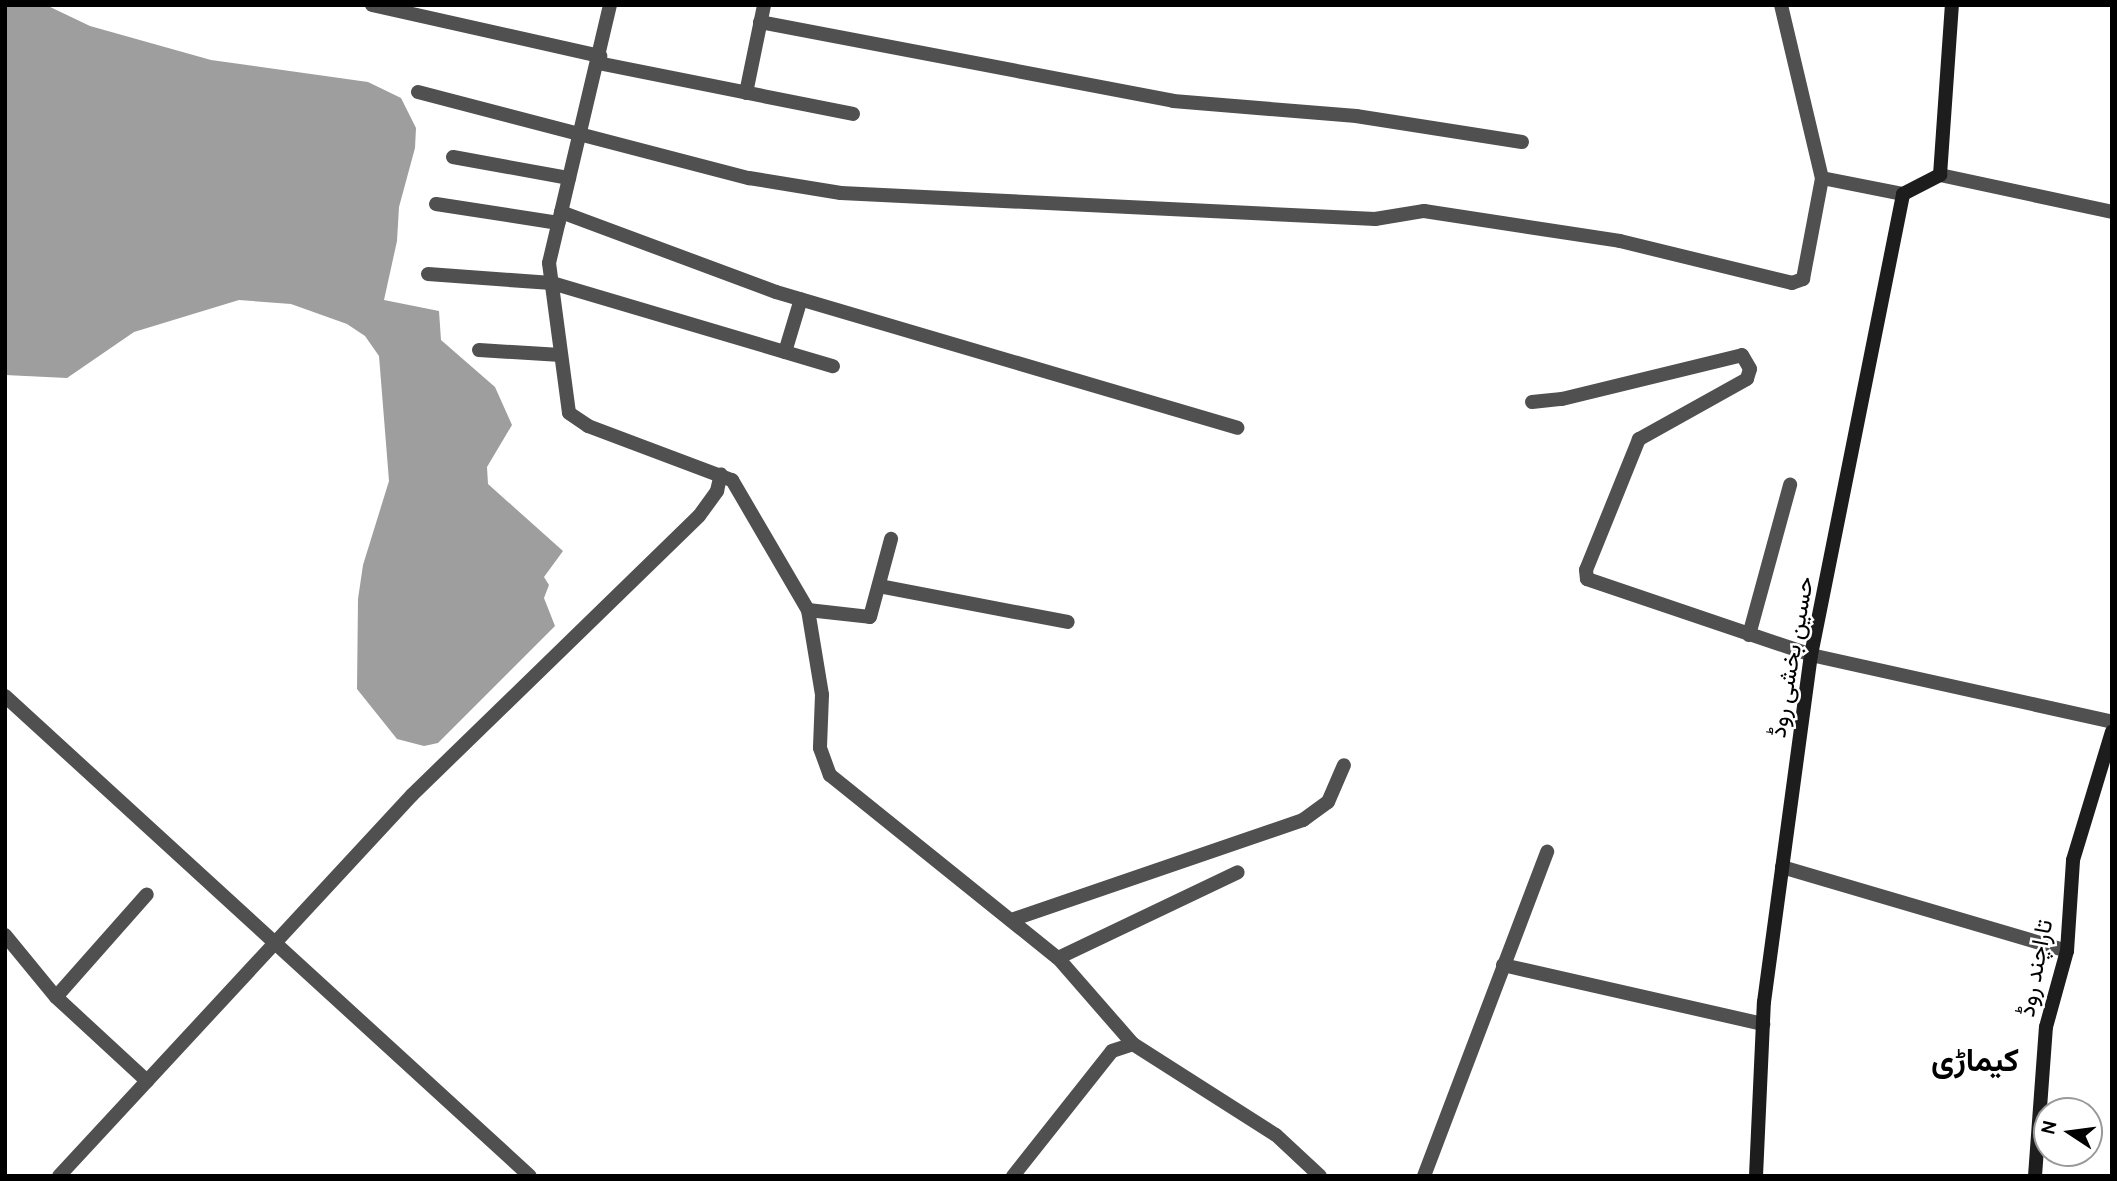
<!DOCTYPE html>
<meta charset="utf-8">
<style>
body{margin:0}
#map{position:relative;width:2117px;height:1181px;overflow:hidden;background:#fff;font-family:Cabin,Vazirmatn,sans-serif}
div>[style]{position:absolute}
.water>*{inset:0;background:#9e9e9e}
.street>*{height:14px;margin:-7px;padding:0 7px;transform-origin:7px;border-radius:7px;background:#505050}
.secondary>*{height:14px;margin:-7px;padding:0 7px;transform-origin:7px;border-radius:7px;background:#1d1d1d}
span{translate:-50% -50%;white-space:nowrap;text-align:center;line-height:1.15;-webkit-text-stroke:5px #fff;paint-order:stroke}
.street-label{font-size:24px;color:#000}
.district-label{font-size:32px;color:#000;font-weight:700}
.frame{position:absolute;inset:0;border:7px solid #000;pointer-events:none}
.north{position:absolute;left:2033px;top:1097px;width:70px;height:70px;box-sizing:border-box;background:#fff;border:2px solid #999;border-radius:50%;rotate:283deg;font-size:19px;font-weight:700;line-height:28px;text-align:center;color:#000}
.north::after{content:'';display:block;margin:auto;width:24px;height:32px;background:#000;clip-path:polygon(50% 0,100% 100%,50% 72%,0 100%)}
</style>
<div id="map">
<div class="water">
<div style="clip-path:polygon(5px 5px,46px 5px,90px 26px,211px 60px,368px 82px,401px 98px,416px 128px,415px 148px,399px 207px,397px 241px,384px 300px,439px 311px,441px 340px,495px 387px,512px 425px,487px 467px,488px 484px,563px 551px,544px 577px,549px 585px,544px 598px,555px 626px,438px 743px,424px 746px,397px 739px,357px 689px,358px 599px,363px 565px,389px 481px,379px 356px,365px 336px,347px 324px,291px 304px,239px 300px,134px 332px,67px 378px,5px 375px)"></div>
</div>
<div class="street">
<div style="left:372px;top:5px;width:234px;rotate:12.6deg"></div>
<div style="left:610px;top:5px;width:265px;rotate:103.3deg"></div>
<div style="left:549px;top:263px;width:151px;rotate:82.4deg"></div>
<div style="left:569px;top:413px;width:23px;rotate:34deg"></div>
<div style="left:588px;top:426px;width:154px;rotate:20.6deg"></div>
<div style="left:732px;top:480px;width:151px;rotate:59.7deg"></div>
<div style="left:808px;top:610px;width:86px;rotate:80.6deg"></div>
<div style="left:822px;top:695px;width:53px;rotate:92.2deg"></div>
<div style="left:820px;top:748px;width:29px;rotate:70deg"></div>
<div style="left:830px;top:775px;width:292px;rotate:38.8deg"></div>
<div style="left:1058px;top:958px;width:114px;rotate:48.9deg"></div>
<div style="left:1781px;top:5px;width:178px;rotate:76.7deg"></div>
<div style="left:760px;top:22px;width:420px;rotate:10.8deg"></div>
<div style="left:1173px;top:101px;width:184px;rotate:4.7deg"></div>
<div style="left:1356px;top:116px;width:168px;rotate:8.9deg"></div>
<div style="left:598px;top:63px;width:260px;rotate:11.3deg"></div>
<div style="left:418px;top:92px;width:342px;rotate:14.6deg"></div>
<div style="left:749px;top:178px;width:93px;rotate:9.3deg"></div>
<div style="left:841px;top:193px;width:535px;rotate:2.79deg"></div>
<div style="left:1375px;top:219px;width:50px;rotate:-9.3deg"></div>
<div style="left:1424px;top:211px;width:198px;rotate:8.7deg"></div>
<div style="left:1620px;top:241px;width:177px;rotate:13.7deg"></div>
<div style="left:1792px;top:283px;width:12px;rotate:-20deg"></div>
<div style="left:1803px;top:279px;width:103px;rotate:-79.3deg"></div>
<div style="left:1822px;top:178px;width:83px;rotate:11.2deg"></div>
<div style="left:746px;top:93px;width:90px;rotate:-78.4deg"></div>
<div style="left:453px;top:157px;width:118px;rotate:10.3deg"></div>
<div style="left:1940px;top:175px;width:176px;rotate:12.1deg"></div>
<div style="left:436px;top:204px;width:124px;rotate:8.8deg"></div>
<div style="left:561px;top:212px;width:229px;rotate:20.4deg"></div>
<div style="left:776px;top:292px;width:481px;rotate:16.4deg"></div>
<div style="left:428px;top:274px;width:124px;rotate:4.2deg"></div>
<div style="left:552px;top:283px;width:293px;rotate:16.5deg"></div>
<div style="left:479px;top:350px;width:82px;rotate:3.5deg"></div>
<div style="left:785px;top:352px;width:55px;rotate:-73.2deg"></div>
<div style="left:1532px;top:402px;width:30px;rotate:-6deg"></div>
<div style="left:1562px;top:399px;width:185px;rotate:-13.7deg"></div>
<div style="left:1742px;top:355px;width:16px;rotate:60deg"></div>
<div style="left:1750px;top:369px;width:10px;rotate:107deg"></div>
<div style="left:1747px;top:379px;width:124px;rotate:150.9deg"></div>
<div style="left:1639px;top:439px;width:141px;rotate:112deg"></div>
<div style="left:1586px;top:570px;width:9px;rotate:84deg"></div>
<div style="left:1587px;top:579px;width:237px;rotate:18.7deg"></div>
<div style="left:1811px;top:655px;width:308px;rotate:12.5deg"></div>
<div style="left:879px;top:586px;width:192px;rotate:10.8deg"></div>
<div style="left:808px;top:610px;width:62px;rotate:6.4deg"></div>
<div style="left:870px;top:617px;width:81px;rotate:-74.9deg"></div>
<div style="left:1749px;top:635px;width:156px;rotate:-74.7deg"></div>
<div style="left:5px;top:696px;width:711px;rotate:42.44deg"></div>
<div style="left:1782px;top:867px;width:297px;rotate:16.4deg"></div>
<div style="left:1011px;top:920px;width:309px;rotate:-18.9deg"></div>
<div style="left:1303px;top:820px;width:31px;rotate:-36deg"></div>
<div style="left:1328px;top:802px;width:40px;rotate:-66.6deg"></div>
<div style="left:5px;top:935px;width:80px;rotate:50.6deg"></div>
<div style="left:56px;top:997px;width:124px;rotate:42.7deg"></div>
<div style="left:1058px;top:958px;width:199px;rotate:-25.5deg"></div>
<div style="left:1503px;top:965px;width:267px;rotate:12.8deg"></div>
<div style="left:56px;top:997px;width:137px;rotate:-48.5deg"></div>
<div style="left:59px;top:1176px;width:519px;rotate:-47.18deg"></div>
<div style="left:412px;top:795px;width:400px;rotate:-44.2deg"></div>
<div style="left:699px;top:516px;width:31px;rotate:-54deg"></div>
<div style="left:717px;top:491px;width:17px;rotate:-77deg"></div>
<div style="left:1013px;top:1176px;width:159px;rotate:-51.6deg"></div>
<div style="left:1112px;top:1051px;width:22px;rotate:-18deg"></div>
<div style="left:1133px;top:1044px;width:169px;rotate:32.5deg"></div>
<div style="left:1276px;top:1135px;width:60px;rotate:43deg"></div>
<div style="left:1424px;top:1176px;width:347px;rotate:-69.2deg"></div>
</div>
<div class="secondary">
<div style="left:1756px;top:1176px;width:174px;rotate:-87.4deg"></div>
<div style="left:1764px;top:1002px;width:350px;rotate:-82.3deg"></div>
<div style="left:1811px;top:655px;width:470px;rotate:-78.7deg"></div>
<div style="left:1903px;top:194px;width:42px;rotate:-27.2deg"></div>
<div style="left:1940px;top:175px;width:170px;rotate:-86deg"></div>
<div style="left:2035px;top:1176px;width:149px;rotate:-85.8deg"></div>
<div style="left:2046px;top:1027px;width:79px;rotate:-74.6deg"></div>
<div style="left:2067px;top:951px;width:91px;rotate:-86.2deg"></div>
<div style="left:2073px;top:860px;width:134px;rotate:-73.1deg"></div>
</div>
<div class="street-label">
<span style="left:1791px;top:657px;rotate:-80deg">حسین بخشی روڈ</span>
<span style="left:2035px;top:968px;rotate:-79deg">تاراچند روڈ</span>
</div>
<div class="district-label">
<span style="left:1975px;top:1060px">کیماڑی</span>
</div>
<div class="frame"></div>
<div class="north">N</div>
</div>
